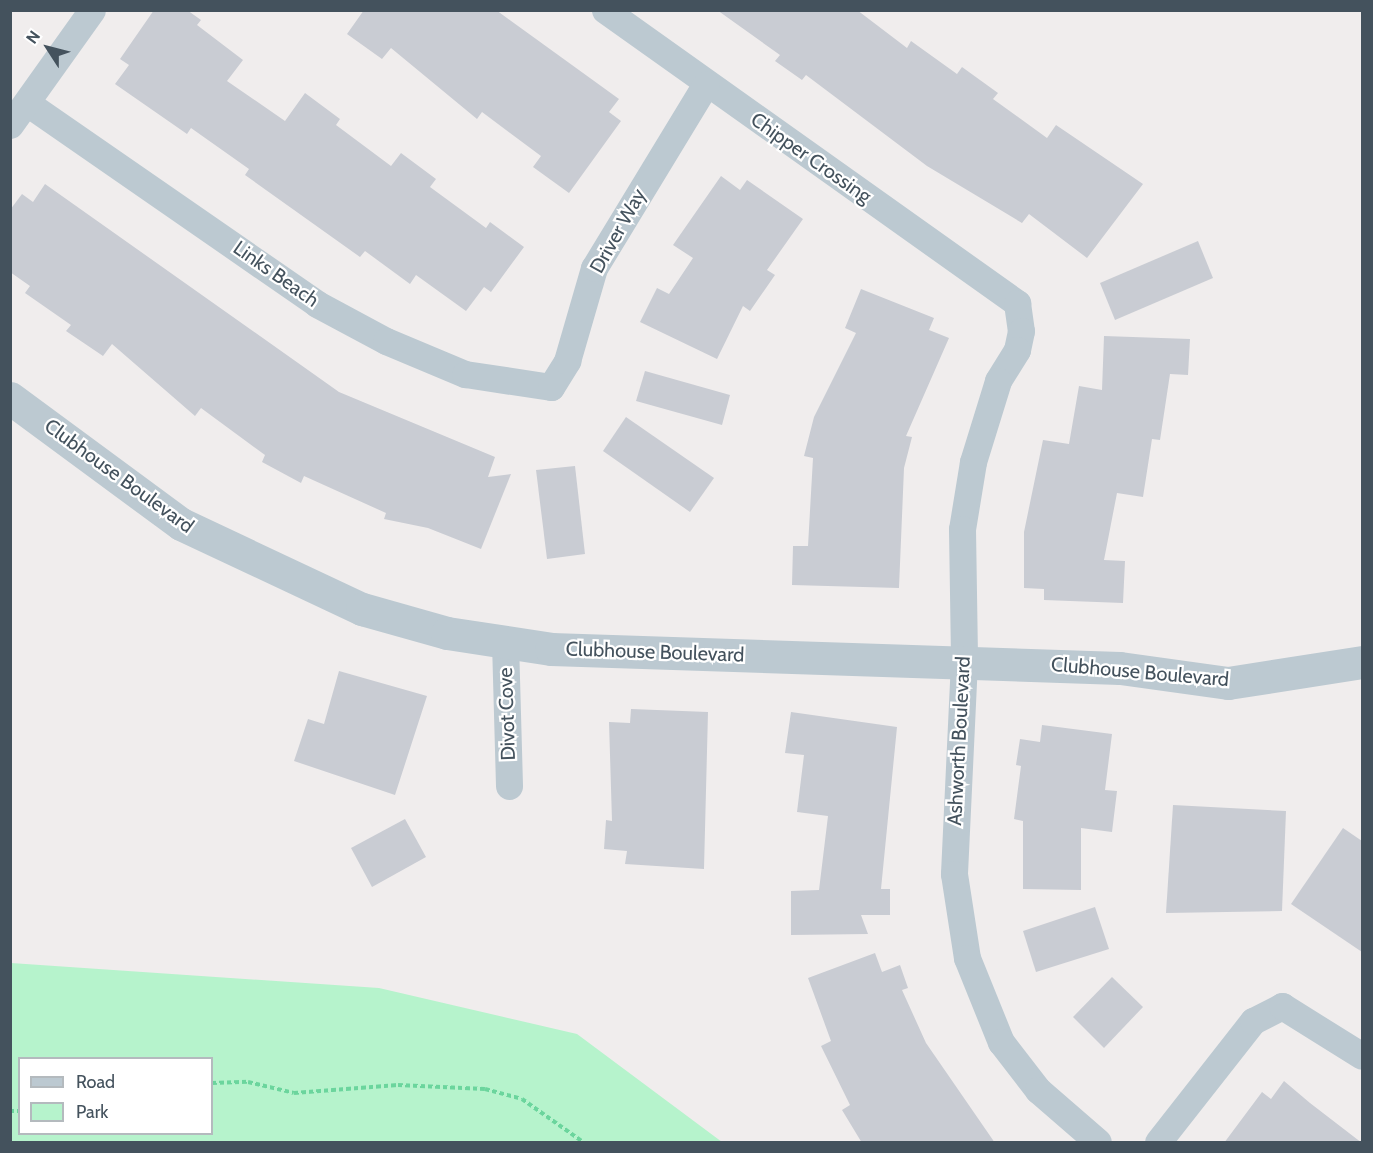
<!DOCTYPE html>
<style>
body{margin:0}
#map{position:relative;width:1373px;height:1153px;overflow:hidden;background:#f0eded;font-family:Cabin,sans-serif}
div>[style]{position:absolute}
.green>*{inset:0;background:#b6f3cc}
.building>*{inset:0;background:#c9ccd3}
.path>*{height:4px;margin-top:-2px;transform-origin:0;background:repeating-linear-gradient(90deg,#6bd59d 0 4.5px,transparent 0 7.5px)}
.minor>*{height:27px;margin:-13.5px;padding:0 13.5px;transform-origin:13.5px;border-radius:13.5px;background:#bcc9d1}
.tertiary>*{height:33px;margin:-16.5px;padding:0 16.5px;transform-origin:16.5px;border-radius:16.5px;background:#bcc9d1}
span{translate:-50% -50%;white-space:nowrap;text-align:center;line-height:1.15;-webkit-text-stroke:4.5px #fff;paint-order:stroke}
.street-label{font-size:20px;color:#44525d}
.frame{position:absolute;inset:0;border:12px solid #44525d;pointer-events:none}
.legend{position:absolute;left:18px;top:1057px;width:195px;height:78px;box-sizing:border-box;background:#fff;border:2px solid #b4babe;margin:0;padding:8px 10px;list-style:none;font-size:18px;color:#44525d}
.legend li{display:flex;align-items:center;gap:12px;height:30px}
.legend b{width:30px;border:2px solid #b4babe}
.north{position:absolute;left:18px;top:18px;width:60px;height:60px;-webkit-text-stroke:4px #fff;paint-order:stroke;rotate:306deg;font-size:16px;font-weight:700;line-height:24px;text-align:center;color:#44525d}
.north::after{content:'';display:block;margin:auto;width:21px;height:27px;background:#44525d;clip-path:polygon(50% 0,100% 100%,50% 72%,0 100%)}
</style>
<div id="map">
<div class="green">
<div style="clip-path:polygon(evenodd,11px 963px,379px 988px,577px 1034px,722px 1142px,11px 1142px,11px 963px,20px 1058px,212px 1058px,212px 1134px,20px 1134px,20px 1058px)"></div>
</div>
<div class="building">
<div style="clip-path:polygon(154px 10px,187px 10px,201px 20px,197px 25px,243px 60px,227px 81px,285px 121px,305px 93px,340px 119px,336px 125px,391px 166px,401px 153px,436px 179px,430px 187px,486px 228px,490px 222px,524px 247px,491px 292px,484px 287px,466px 311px,416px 275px,410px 284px,365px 251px,360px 257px,245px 175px,249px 169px,191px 128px,187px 134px,115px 84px,129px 65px,120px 59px)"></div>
<div style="clip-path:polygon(364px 10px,496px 10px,619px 99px,609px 112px,621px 121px,569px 193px,533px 167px,541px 156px,482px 112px,477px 119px,391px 48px,382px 59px,347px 34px)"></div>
<div style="clip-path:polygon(717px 10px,857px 10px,907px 48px,911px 41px,957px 74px,962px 67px,998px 93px,993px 99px,1047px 138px,1056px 125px,1143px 184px,1087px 258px,1029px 214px,1022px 223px,927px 166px,806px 75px,802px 80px,775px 61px,780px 55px)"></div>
<div style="clip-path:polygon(721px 176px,740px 190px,747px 180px,803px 219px,767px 270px,775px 275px,750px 311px,743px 306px,717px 359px,640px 322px,657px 288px,669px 294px,693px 258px,673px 245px)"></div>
<div style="clip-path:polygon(45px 184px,339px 392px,495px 457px,488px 477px,511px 474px,481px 549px,428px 528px,384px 519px,386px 513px,304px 476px,301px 483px,262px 462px,265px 455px,201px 408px,195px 416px,112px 344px,103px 356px,66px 331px,71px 325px,25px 293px,30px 286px,10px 272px,10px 210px,22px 194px,33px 202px)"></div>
<div style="clip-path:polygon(1198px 241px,1213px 278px,1115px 320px,1100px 283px)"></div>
<div style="clip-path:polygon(861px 289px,934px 318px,929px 330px,949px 338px,906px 436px,912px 437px,904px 468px,899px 588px,792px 585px,793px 546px,808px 546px,813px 458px,804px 456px,814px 417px,856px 333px,845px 328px)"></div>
<div style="clip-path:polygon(1104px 336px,1190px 339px,1188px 375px,1170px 374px,1160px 440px,1152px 439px,1143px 497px,1117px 493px,1104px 560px,1125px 561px,1123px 603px,1044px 600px,1044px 589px,1024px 588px,1024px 532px,1043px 440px,1069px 444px,1079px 386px,1102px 390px)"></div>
<div style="clip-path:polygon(645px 371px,730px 395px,722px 425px,636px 401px)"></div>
<div style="clip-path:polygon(626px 417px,714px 478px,690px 512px,603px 451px)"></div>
<div style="clip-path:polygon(575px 466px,585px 554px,547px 559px,536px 470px)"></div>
<div style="clip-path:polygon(339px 671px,427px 696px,395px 795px,294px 761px,308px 719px,324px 724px)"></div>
<div style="clip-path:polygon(631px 709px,708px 712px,704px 869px,625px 864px,627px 851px,604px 849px,606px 820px,612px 821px,609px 722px,630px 723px)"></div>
<div style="clip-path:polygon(791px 712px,897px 727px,881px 889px,890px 889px,890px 915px,861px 915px,868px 934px,791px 935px,791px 891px,819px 890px,828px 816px,797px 812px,804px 755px,785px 753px)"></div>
<div style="clip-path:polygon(1042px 725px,1112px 734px,1105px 790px,1117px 791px,1112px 832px,1081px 828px,1081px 890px,1023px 889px,1023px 821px,1014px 819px,1021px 766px,1016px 765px,1020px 739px,1040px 742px)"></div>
<div style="clip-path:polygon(1173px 805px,1286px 811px,1282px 911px,1166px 913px)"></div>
<div style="clip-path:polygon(405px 819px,426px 857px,372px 887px,351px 848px)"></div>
<div style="clip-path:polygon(1343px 828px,1362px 841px,1362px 952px,1291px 904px)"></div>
<div style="clip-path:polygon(1095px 907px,1109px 949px,1036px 972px,1023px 931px)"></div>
<div style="clip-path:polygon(875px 953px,882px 972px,900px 965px,908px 988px,902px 990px,926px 1043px,995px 1143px,862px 1143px,842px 1110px,850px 1105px,821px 1046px,831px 1041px,808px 978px)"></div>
<div style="clip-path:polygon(1112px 977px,1143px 1007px,1104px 1048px,1073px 1017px)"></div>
<div style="clip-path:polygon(1284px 1081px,1310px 1103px,1362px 1143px,1224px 1143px,1262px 1092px,1271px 1099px)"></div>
</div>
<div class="path">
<div style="left:212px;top:1083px;width:36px;rotate:-2deg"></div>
<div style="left:248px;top:1082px;width:47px;rotate:13.4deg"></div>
<div style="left:294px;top:1093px;width:104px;rotate:-4.4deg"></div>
<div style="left:398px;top:1085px;width:87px;rotate:2.6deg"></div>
<div style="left:485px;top:1089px;width:38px;rotate:15deg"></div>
<div style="left:522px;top:1099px;width:75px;rotate:35.2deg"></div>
<div style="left:10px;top:1111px;width:10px"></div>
</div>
<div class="minor">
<div style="left:605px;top:10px;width:506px;rotate:35.42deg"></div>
<div style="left:1017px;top:303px;width:28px;rotate:82deg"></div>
<div style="left:1021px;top:331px;width:19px;rotate:102deg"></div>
<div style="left:1017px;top:350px;width:36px;rotate:122deg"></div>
<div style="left:998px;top:381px;width:85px;rotate:107.2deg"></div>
<div style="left:973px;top:462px;width:68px;rotate:99.3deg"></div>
<div style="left:962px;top:529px;width:132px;rotate:89.1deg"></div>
<div style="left:964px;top:661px;width:213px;rotate:92.7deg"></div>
<div style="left:954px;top:874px;width:85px;rotate:81.2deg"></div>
<div style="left:967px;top:958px;width:91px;rotate:68deg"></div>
<div style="left:1001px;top:1042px;width:61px;rotate:52.4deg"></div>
<div style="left:1038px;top:1090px;width:79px;rotate:40.9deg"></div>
<div style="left:27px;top:103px;width:353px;rotate:34.7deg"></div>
<div style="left:317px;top:304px;width:78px;rotate:28.2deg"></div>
<div style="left:386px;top:341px;width:86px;rotate:22.7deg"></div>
<div style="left:465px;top:374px;width:87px;rotate:8.6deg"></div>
<div style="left:551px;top:387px;width:31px;rotate:-58deg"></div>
<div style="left:567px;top:361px;width:97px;rotate:-73.8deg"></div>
<div style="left:594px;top:268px;width:215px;rotate:-58.7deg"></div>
<div style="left:10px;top:125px;width:141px;rotate:-54.5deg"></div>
<div style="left:505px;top:642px;width:144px;rotate:88.4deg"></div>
<div style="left:1158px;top:1142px;width:154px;rotate:-51.9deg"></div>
<div style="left:1253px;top:1021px;width:33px;rotate:-27deg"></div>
<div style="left:1282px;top:1006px;width:94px;rotate:32deg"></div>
</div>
<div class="tertiary">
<div style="left:10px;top:398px;width:212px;rotate:36.4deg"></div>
<div style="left:181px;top:524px;width:200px;rotate:25.2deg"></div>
<div style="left:362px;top:609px;width:88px;rotate:15.8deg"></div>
<div style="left:447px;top:633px;width:105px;rotate:8.7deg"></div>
<div style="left:551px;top:649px;width:569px;rotate:1.91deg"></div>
<div style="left:1120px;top:668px;width:109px;rotate:7.9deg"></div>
<div style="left:1228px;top:683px;width:136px;rotate:-8.9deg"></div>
</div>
<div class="street-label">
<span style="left:811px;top:158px;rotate:35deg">Chipper Crossing</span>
<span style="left:618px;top:231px;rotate:-61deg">Driver Way</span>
<span style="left:276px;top:274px;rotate:35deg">Links Beach</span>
<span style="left:119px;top:476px;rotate:36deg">Clubhouse Boulevard</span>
<span style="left:655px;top:652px;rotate:2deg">Clubhouse Boulevard</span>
<span style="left:1140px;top:672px;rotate:5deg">Clubhouse Boulevard</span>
<span style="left:507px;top:714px;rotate:-92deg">Divot Cove</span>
<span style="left:959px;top:741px;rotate:-87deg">Ashworth Boulevard</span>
</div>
<div class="frame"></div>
<ul class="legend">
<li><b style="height:8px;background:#bcc9d1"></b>Road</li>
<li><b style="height:16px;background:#b6f3cc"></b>Park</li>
</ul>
<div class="north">N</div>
</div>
